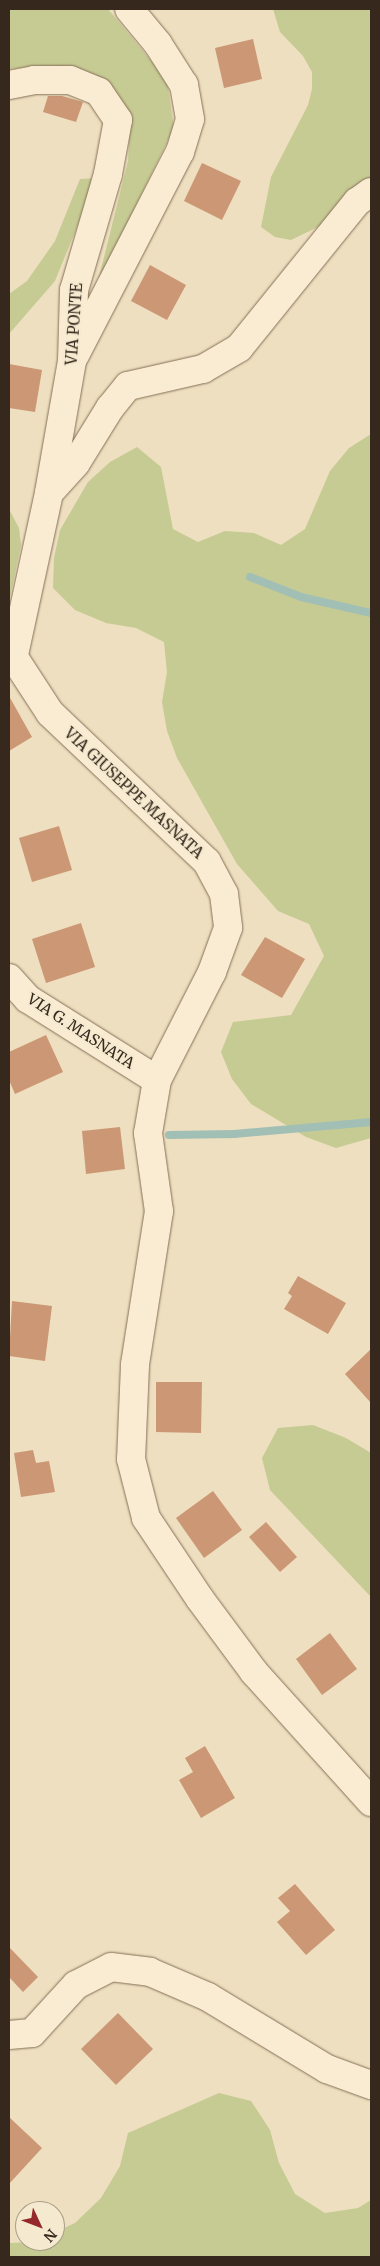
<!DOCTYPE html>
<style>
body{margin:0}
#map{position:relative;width:380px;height:2266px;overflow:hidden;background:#eddfbf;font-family:Merriweather,serif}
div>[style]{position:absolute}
.green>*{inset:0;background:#c6cb93}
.stream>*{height:8px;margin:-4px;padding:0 4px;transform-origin:4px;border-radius:4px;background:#a2bfb6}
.building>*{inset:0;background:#cc9775}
.roads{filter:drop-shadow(0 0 1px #866f58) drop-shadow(0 0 1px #866f58)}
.street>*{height:28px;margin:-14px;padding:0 14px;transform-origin:14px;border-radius:14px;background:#f9ecd2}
.secondary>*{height:28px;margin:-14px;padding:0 14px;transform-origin:14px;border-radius:14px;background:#f9ecd2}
span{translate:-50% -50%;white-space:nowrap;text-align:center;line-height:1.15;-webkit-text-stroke:4px #f5e9cf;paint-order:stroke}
.street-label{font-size:15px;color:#36281c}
.frame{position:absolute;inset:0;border:10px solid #36281c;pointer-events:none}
.north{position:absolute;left:15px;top:2201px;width:50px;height:50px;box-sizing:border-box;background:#f5e9cf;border:1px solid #a99c87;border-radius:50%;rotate:133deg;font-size:14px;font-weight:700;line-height:20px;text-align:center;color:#36281c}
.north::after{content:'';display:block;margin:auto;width:18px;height:22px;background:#95282b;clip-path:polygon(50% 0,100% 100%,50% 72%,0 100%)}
</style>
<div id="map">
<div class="green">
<div style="clip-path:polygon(9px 9px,108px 9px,167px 80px,174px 128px,97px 285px,128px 161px,130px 122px,113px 95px,88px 72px,32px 67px,9px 69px)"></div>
<div style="clip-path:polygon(273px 9px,371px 9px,371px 178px,322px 225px,291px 240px,275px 237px,261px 227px,271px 177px,308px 105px,312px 89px,312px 72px,303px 56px,280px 32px)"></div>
<div style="clip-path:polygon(97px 178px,55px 281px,9px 334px,9px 294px,27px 281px,55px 241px,80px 179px)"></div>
<div style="clip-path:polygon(371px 434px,371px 1138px,336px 1148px,306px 1137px,251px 1104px,232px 1079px,221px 1052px,233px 1022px,291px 1015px,324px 956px,309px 924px,278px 911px,237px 864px,177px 758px,167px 731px,162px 702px,167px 672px,164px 642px,136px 628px,106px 623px,75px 610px,53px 588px,54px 558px,60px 530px,88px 482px,110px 462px,137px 447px,161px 467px,173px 529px,198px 542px,225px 531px,254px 533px,281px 545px,305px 529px,330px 471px,349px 448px)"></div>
<div style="clip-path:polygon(9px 509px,19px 528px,21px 545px,9px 602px)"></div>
<div style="clip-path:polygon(313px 1425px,346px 1438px,371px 1453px,371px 1597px,270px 1490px,262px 1458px,278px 1428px)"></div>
<div style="clip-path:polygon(219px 2093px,251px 2101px,270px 2130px,279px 2163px,295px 2194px,325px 2213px,358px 2208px,371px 2200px,371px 2257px,9px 2257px,9px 2243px,55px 2241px,55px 2232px,75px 2223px,101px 2198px,120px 2166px,128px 2133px)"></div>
</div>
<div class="stream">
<div style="left:250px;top:577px;width:55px;rotate:21.4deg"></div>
<div style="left:301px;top:597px;width:72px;rotate:12.9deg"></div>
<div style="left:169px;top:1135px;width:65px;rotate:-0.9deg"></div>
<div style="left:234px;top:1134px;width:138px;rotate:-5deg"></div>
</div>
<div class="building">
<div style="clip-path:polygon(253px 39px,262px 79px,224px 88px,215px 48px)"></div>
<div style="clip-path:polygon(48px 96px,62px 96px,83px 102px,76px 122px,43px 112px)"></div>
<div style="clip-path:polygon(202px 163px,241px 181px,222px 220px,184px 201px)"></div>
<div style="clip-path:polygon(150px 265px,186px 285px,167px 320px,131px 301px)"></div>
<div style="clip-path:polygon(9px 364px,42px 370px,35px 412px,9px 408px)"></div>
<div style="clip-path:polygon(9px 696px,32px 737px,9px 751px)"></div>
<div style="clip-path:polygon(59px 826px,72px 870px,32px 882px,19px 838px)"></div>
<div style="clip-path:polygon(81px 923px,95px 967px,46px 983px,32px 939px)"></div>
<div style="clip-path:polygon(265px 937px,305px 959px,282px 998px,241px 975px)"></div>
<div style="clip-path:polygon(46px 1035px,63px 1072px,15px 1094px,9px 1080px,9px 1052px)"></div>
<div style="clip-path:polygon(120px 1127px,125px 1169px,86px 1174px,82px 1131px)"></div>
<div style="clip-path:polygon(298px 1276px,346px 1303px,328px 1334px,284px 1309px,292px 1296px,288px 1293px)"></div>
<div style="clip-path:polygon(12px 1301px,52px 1306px,45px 1361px,9px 1356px)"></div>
<div style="clip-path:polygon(371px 1349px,371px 1403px,345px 1374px)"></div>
<div style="clip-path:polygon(156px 1382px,202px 1382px,201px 1433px,156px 1432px)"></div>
<div style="clip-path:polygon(33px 1450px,36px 1463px,49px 1461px,55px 1492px,21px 1497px,14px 1453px)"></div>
<div style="clip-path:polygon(213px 1491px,242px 1530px,204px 1558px,176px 1518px)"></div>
<div style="clip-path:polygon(266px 1522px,297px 1557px,280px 1572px,249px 1537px)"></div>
<div style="clip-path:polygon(330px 1633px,357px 1669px,322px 1695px,296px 1659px)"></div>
<div style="clip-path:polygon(205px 1746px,235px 1798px,201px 1818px,179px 1780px,193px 1772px,185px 1758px)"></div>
<div style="clip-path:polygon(295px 1884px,335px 1930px,306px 1955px,277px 1922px,290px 1911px,278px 1898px)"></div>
<div style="clip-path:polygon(9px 1947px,38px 1977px,23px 1992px,9px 1977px)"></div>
<div style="clip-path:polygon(118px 2013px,153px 2049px,116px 2085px,81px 2049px)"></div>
<div style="clip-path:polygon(9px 2117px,42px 2148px,9px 2184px)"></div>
</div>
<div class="roads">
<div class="street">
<div style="left:9px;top:85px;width:25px;rotate:-11deg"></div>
<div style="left:34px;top:80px;width:36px"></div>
<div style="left:70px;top:80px;width:31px;rotate:22deg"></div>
<div style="left:99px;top:92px;width:34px;rotate:56deg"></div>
<div style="left:118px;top:120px;width:55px;rotate:100.5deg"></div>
<div style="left:108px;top:174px;width:121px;rotate:106.3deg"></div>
<div style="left:74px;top:290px;width:71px;rotate:91.6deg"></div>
<div style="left:72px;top:361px;width:134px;rotate:99.9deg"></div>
<div style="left:49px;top:493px;width:166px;rotate:102.2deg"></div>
<div style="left:75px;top:355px;width:229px;rotate:-62.7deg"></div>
<div style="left:180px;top:152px;width:34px;rotate:-73deg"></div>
<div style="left:190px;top:119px;width:35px;rotate:-100deg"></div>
<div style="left:184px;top:85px;width:49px;rotate:-122.4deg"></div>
<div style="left:158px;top:44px;width:45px;rotate:-129.6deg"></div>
<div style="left:49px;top:493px;width:40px;rotate:-48deg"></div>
<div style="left:76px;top:463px;width:65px;rotate:-58.3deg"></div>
<div style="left:110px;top:408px;width:28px;rotate:-51deg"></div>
<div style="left:128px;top:386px;width:77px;rotate:-12.8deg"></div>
<div style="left:203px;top:369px;width:42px;rotate:-30.3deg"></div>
<div style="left:239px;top:348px;width:188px;rotate:-51.1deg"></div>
<div style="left:357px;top:202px;width:17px;rotate:-36deg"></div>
<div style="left:9px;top:978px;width:28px;rotate:48deg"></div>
<div style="left:28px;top:999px;width:152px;rotate:32.1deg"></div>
<div style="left:9px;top:2035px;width:23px;rotate:-5deg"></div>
<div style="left:32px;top:2033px;width:65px;rotate:-47.5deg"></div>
<div style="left:76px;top:1985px;width:39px;rotate:-27deg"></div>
<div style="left:111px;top:1967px;width:39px;rotate:7deg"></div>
<div style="left:150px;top:1972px;width:63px;rotate:23.3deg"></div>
<div style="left:208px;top:1997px;width:139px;rotate:31.2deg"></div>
<div style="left:327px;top:2069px;width:47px;rotate:20deg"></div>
</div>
<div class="secondary">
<div style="left:9px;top:650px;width:75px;rotate:56.9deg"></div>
<div style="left:50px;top:713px;width:216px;rotate:43.5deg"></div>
<div style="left:207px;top:862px;width:36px;rotate:62deg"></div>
<div style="left:224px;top:894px;width:34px;rotate:83deg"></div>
<div style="left:228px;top:928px;width:47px;rotate:110deg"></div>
<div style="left:212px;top:972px;width:121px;rotate:117deg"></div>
<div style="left:157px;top:1080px;width:54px;rotate:99.6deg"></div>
<div style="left:148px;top:1133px;width:79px;rotate:82deg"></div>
<div style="left:159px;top:1211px;width:156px;rotate:98.9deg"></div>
<div style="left:135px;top:1365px;width:94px;rotate:92.4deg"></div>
<div style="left:131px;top:1459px;width:61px;rotate:75.7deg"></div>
<div style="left:146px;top:1518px;width:97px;rotate:56.3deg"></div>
<div style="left:200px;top:1599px;width:91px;rotate:53.5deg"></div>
<div style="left:254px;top:1672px;width:175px;rotate:48deg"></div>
</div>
</div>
<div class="street-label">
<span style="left:74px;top:324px;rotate:-86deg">VIA PONTE</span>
<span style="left:134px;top:793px;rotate:43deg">VIA GIUSEPPE MASNATA</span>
<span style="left:81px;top:1031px;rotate:33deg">VIA G. MASNATA</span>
</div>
<div class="frame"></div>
<div class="north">N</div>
</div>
